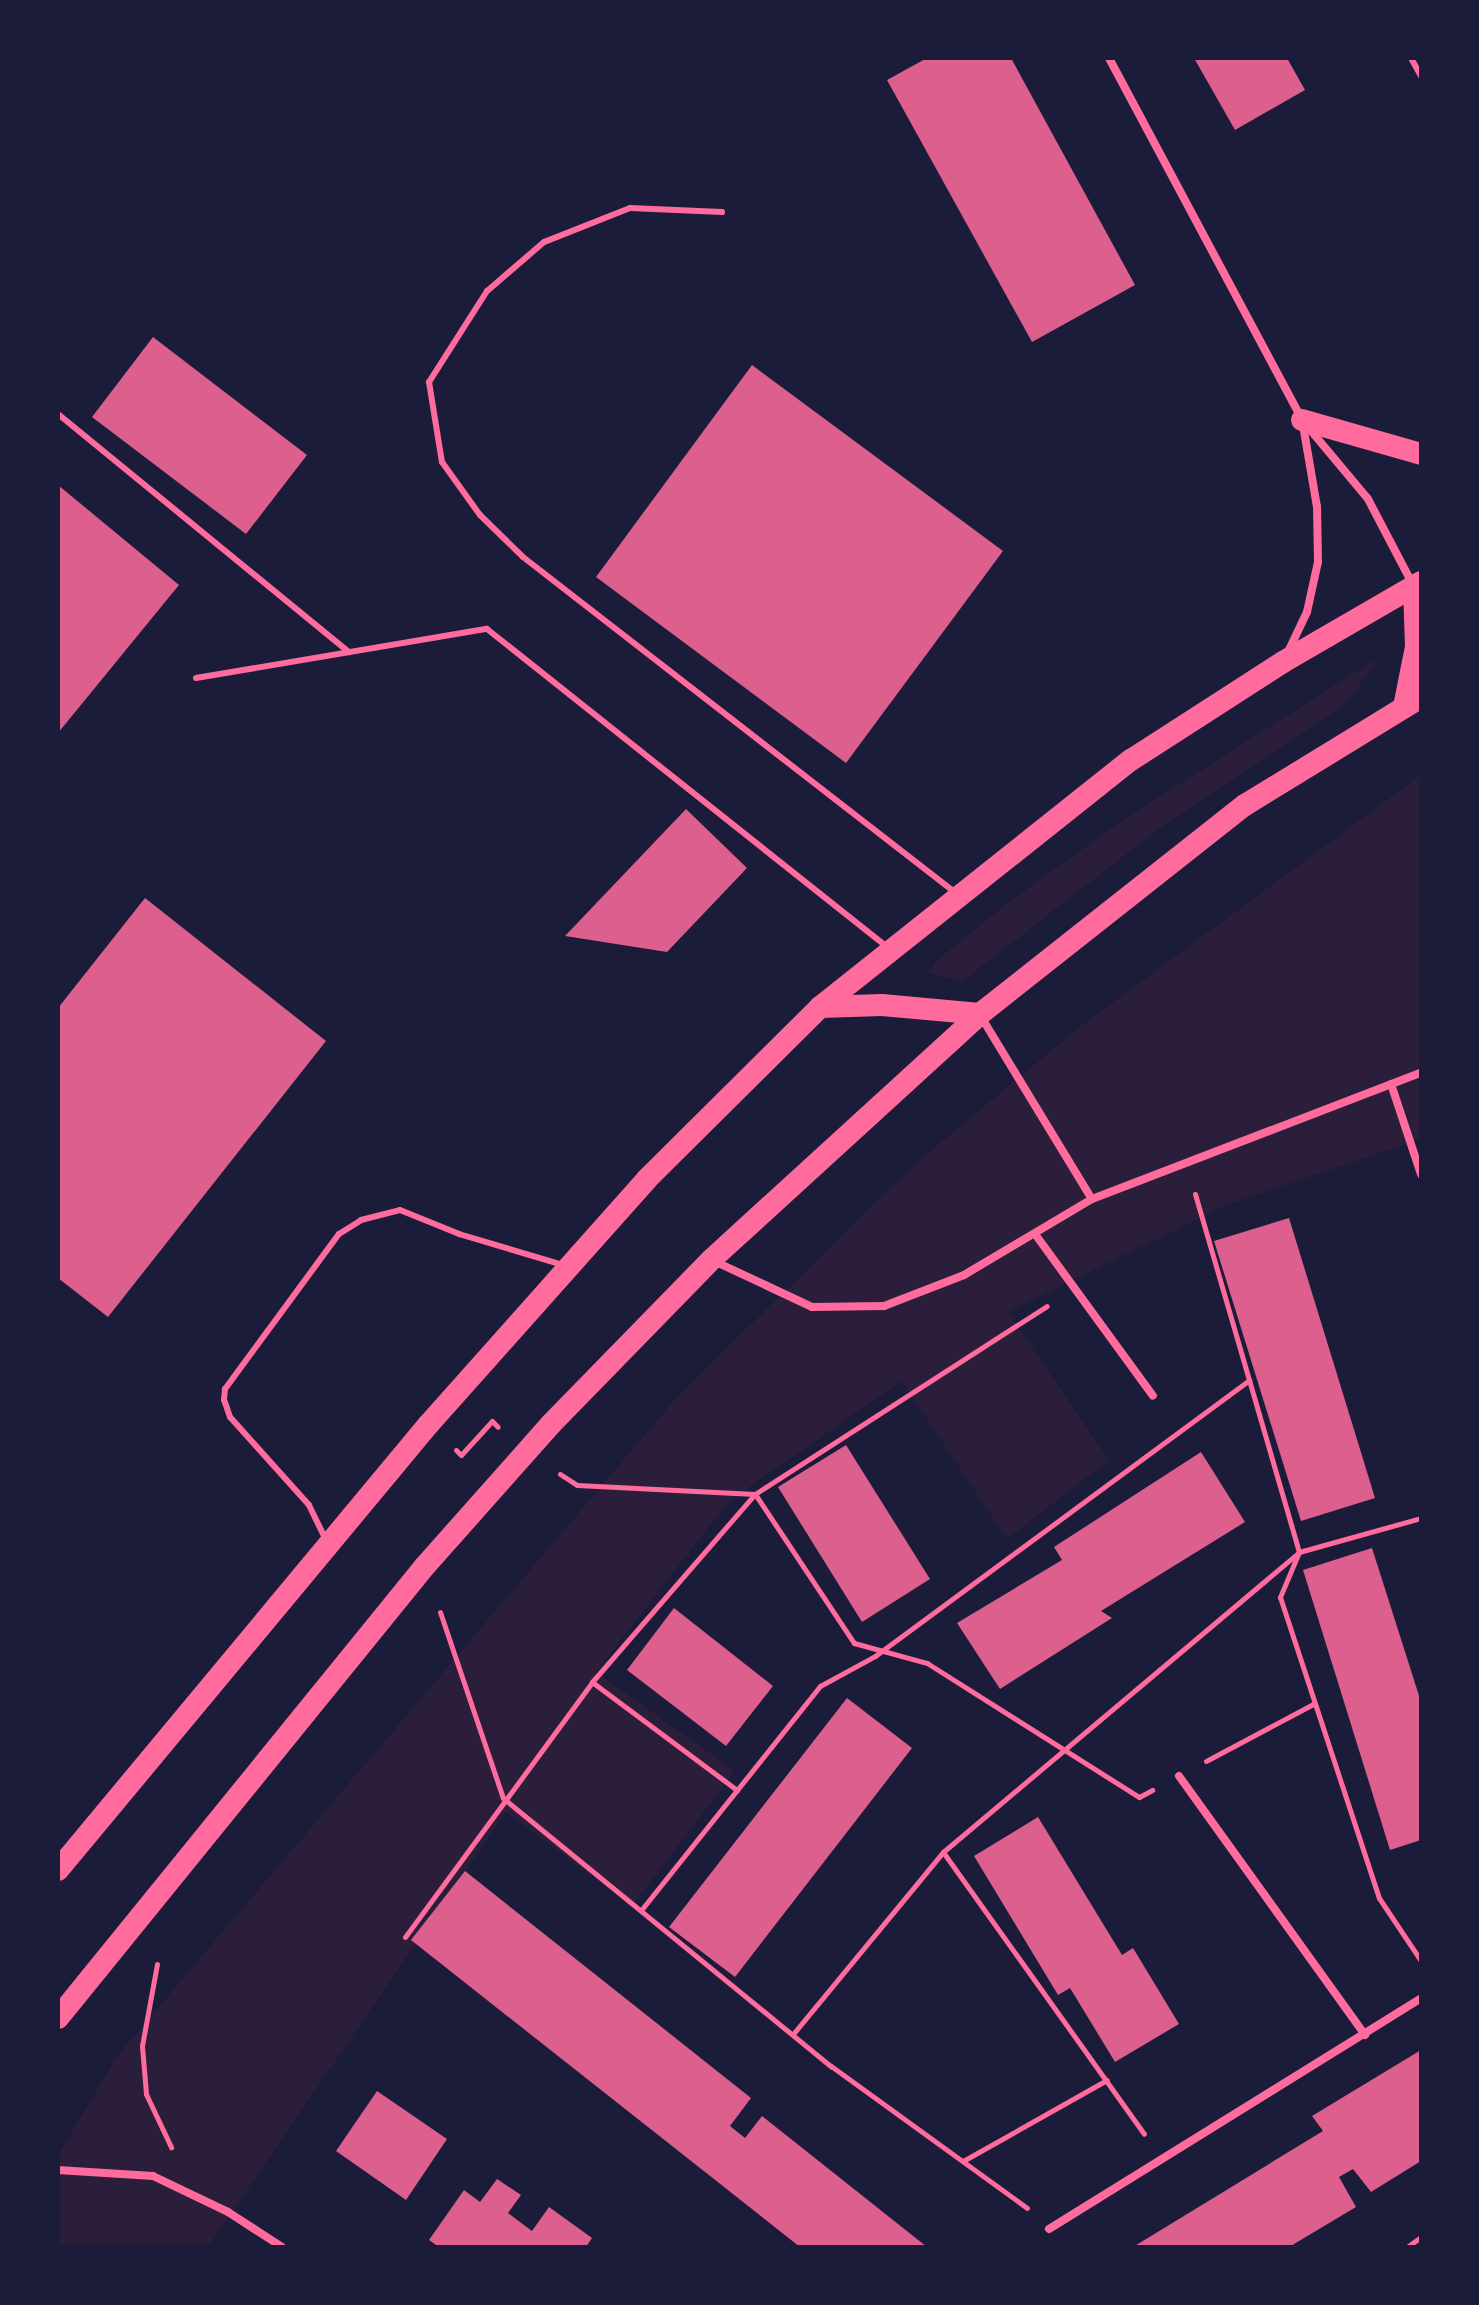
<!DOCTYPE html>
<style>
body{margin:0}
#map{position:relative;width:1479px;height:2305px;overflow:hidden;background:#1b1b3a;font-family:"Roboto Condensed",sans-serif}
div>[style]{position:absolute}
.green>*{inset:0;background:#2a1e3b}
.building>*{inset:0;background:#dd5f8e}
.path>*{height:5px;margin:-2.5px;padding:0 2.5px;transform-origin:2.5px;border-radius:2.5px;background:#ff6b9d}
.service>*{height:6px;margin:-3px;padding:0 3px;transform-origin:3px;border-radius:3px;background:#ff6b9d}
.minor>*{height:8px;margin:-4px;padding:0 4px;transform-origin:4px;border-radius:4px;background:#ff6b9d}
.trunk>*{height:22px;margin:-11px;padding:0 11px;transform-origin:11px;border-radius:11px;background:#ff6b9d}
span{translate:-50% -50%;white-space:nowrap;text-align:center;line-height:1.15;-webkit-text-stroke:6px #1b1b3a;paint-order:stroke}
.frame{position:absolute;inset:0;border:60px solid #1b1b3a;pointer-events:none}
</style>
<div id="map">
<div class="green">
<div style="clip-path:polygon(1378px 658px,1348px 702px,1160px 828px,963px 981px,929px 973px,935px 962px,1010px 901px,1126px 818px)"></div>
<div style="clip-path:polygon(1421px 775px,1421px 1139px,1227px 1205px,1008px 1312px,1109px 1460px,1007px 1539px,902px 1381px,729px 1501px,596px 1672px,735px 1771px,632px 1906px,506px 1812px,208px 2247px,58px 2247px,58px 2155px,117px 2056px,677px 1397px,915px 1164px,1081px 1026px)"></div>
</div>
<div class="building">
<div style="clip-path:polygon(927px 58px,1011px 58px,1135px 285px,1032px 342px,887px 80px)"></div>
<div style="clip-path:polygon(1194px 58px,1287px 58px,1305px 90px,1235px 130px)"></div>
<div style="clip-path:polygon(153px 337px,307px 455px,246px 534px,92px 417px)"></div>
<div style="clip-path:polygon(752px 365px,1003px 551px,846px 763px,596px 577px)"></div>
<div style="clip-path:polygon(58px 485px,179px 585px,58px 733px)"></div>
<div style="clip-path:polygon(686px 809px,747px 868px,667px 952px,565px 936px)"></div>
<div style="clip-path:polygon(145px 898px,326px 1041px,108px 1317px,58px 1278px,58px 1008px)"></div>
<div style="clip-path:polygon(1289px 1218px,1375px 1498px,1301px 1521px,1214px 1241px)"></div>
<div style="clip-path:polygon(846px 1445px,930px 1579px,862px 1622px,778px 1487px)"></div>
<div style="clip-path:polygon(1201px 1452px,1245px 1522px,1101px 1611px,1112px 1618px,1000px 1689px,957px 1623px,1062px 1560px,1054px 1547px)"></div>
<div style="clip-path:polygon(1372px 1548px,1421px 1702px,1421px 1840px,1390px 1850px,1303px 1570px)"></div>
<div style="clip-path:polygon(674px 1608px,773px 1686px,726px 1746px,627px 1670px)"></div>
<div style="clip-path:polygon(847px 1698px,912px 1748px,735px 1977px,669px 1927px)"></div>
<div style="clip-path:polygon(1038px 1817px,1122px 1955px,1133px 1948px,1179px 2024px,1115px 2062px,1070px 1988px,1058px 1995px,974px 1856px)"></div>
<div style="clip-path:polygon(465px 1871px,751px 2098px,730px 2126px,745px 2138px,762px 2116px,927px 2247px,800px 2247px,411px 1940px)"></div>
<div style="clip-path:polygon(1421px 2050px,1421px 2161px,1371px 2192px,1353px 2169px,1339px 2177px,1356px 2207px,1289px 2247px,1133px 2247px,1323px 2131px,1312px 2116px)"></div>
<div style="clip-path:polygon(377px 2091px,447px 2139px,406px 2200px,336px 2151px)"></div>
<div style="clip-path:polygon(497px 2179px,521px 2195px,508px 2213px,532px 2231px,549px 2207px,592px 2238px,586px 2247px,439px 2247px,429px 2240px,464px 2190px,480px 2202px)"></div>
</div>
<div class="path">
<div style="left:1195px;top:1194px;width:373px;rotate:73.8deg"></div>
<div style="left:1299px;top:1552px;width:49px;rotate:112.9deg"></div>
<div style="left:1280px;top:1597px;width:317px;rotate:71.8deg"></div>
<div style="left:1379px;top:1898px;width:76px;rotate:56.3deg"></div>
<div style="left:456px;top:1450px;width:7px;rotate:45deg"></div>
<div style="left:461px;top:1455px;width:46px;rotate:-47.6deg"></div>
<div style="left:492px;top:1421px;width:8px;rotate:45deg"></div>
<div style="left:560px;top:1474px;width:20px;rotate:33deg"></div>
<div style="left:577px;top:1485px;width:178px;rotate:2.9deg"></div>
<div style="left:755px;top:1494px;width:179px;rotate:56.4deg"></div>
<div style="left:854px;top:1643px;width:76px;rotate:15.3deg"></div>
<div style="left:927px;top:1663px;width:251px;rotate:32.3deg"></div>
<div style="left:1139px;top:1797px;width:15px;rotate:-28deg"></div>
<div style="left:440px;top:1612px;width:196px;rotate:71.3deg"></div>
<div style="left:503px;top:1798px;width:424px;rotate:39.3deg"></div>
<div style="left:831px;top:2066px;width:242px;rotate:35.9deg"></div>
<div style="left:592px;top:1682px;width:181px;rotate:36.7deg"></div>
<div style="left:1206px;top:1761px;width:123px;rotate:-28deg"></div>
<div style="left:943px;top:1852px;width:466px;rotate:-40.1deg"></div>
<div style="left:1299px;top:1552px;width:127px;rotate:-15.6deg"></div>
<div style="left:642px;top:1909px;width:285px;rotate:-51.4deg"></div>
<div style="left:820px;top:1686px;width:63px;rotate:-28.6deg"></div>
<div style="left:875px;top:1656px;width:465px;rotate:-36.4deg"></div>
<div style="left:405px;top:1937px;width:316px;rotate:-53.7deg"></div>
<div style="left:592px;top:1682px;width:249px;rotate:-49.1deg"></div>
<div style="left:755px;top:1494px;width:347px;rotate:-32.8deg"></div>
<div style="left:157px;top:1964px;width:83px;rotate:100.4deg"></div>
<div style="left:142px;top:2046px;width:48px;rotate:85.2deg"></div>
<div style="left:146px;top:2094px;width:59px;rotate:64.7deg"></div>
<div style="left:793px;top:2034px;width:236px;rotate:-50.5deg"></div>
<div style="left:943px;top:1852px;width:346px;rotate:54.5deg"></div>
<div style="left:963px;top:2161px;width:165px;rotate:-29.4deg"></div>
<div style="left:1407px;top:2247px;width:17px;rotate:-36deg"></div>
</div>
<div class="service">
<div style="left:1411px;top:58px;width:21px;rotate:61deg"></div>
<div style="left:722px;top:212px;width:92px;rotate:-177.5deg"></div>
<div style="left:630px;top:208px;width:92px;rotate:158.4deg"></div>
<div style="left:544px;top:242px;width:75px;rotate:139.3deg"></div>
<div style="left:487px;top:291px;width:108px;rotate:122.5deg"></div>
<div style="left:429px;top:382px;width:81px;rotate:80.8deg"></div>
<div style="left:442px;top:462px;width:65px;rotate:54.4deg"></div>
<div style="left:480px;top:515px;width:60px;rotate:44.3deg"></div>
<div style="left:523px;top:557px;width:549px;rotate:37.83deg"></div>
<div style="left:58px;top:414px;width:376px;rotate:39.3deg"></div>
<div style="left:196px;top:678px;width:295px;rotate:-9.6deg"></div>
<div style="left:487px;top:629px;width:511px;rotate:38.48deg"></div>
<div style="left:325px;top:1538px;width:37px;rotate:-116deg"></div>
<div style="left:309px;top:1505px;width:118px;rotate:-131.9deg"></div>
<div style="left:230px;top:1417px;width:18px;rotate:-109deg"></div>
<div style="left:224px;top:1400px;width:11px;rotate:-85deg"></div>
<div style="left:225px;top:1389px;width:192px;rotate:-53.7deg"></div>
<div style="left:339px;top:1234px;width:26px;rotate:-32deg"></div>
<div style="left:361px;top:1220px;width:40px;rotate:-14.4deg"></div>
<div style="left:400px;top:1210px;width:64px;rotate:22.1deg"></div>
<div style="left:459px;top:1234px;width:109px;rotate:16.6deg"></div>
</div>
<div class="minor">
<div style="left:1109px;top:58px;width:410px;rotate:61.9deg"></div>
<div style="left:1302px;top:420px;width:103px;rotate:50.1deg"></div>
<div style="left:1368px;top:499px;width:97px;rotate:62.4deg"></div>
<div style="left:1288px;top:652px;width:44px;rotate:-64.6deg"></div>
<div style="left:1307px;top:612px;width:51px;rotate:-77.6deg"></div>
<div style="left:1318px;top:562px;width:55px;rotate:-91deg"></div>
<div style="left:1317px;top:507px;width:83px;rotate:-99.7deg"></div>
<div style="left:980px;top:1015px;width:215px;rotate:58.7deg"></div>
<div style="left:1391px;top:1084px;width:95px;rotate:71.6deg"></div>
<div style="left:1035px;top:1234px;width:200px;rotate:53.9deg"></div>
<div style="left:714px;top:1261px;width:108px;rotate:25.1deg"></div>
<div style="left:812px;top:1307px;width:72px;rotate:-0.8deg"></div>
<div style="left:884px;top:1306px;width:86px;rotate:-21.2deg"></div>
<div style="left:964px;top:1275px;width:149px;rotate:-30.7deg"></div>
<div style="left:1092px;top:1199px;width:352px;rotate:-21deg"></div>
<div style="left:1179px;top:1776px;width:319px;rotate:54.3deg"></div>
<div style="left:58px;top:2170px;width:95px;rotate:3.6deg"></div>
<div style="left:153px;top:2176px;width:83px;rotate:25.6deg"></div>
<div style="left:228px;top:2212px;width:64px;rotate:32.9deg"></div>
<div style="left:1049px;top:2229px;width:438px;rotate:-31.8deg"></div>
</div>
<div class="trunk">
<div style="left:1302px;top:420px;width:124px;rotate:15.9deg"></div>
<div style="left:1404px;top:707px;width:61px;rotate:-78.7deg"></div>
<div style="left:1416px;top:647px;width:61px;rotate:-91.9deg"></div>
<div style="left:820px;top:1007px;width:62px;rotate:-1.8deg"></div>
<div style="left:882px;top:1005px;width:98px;rotate:5.2deg"></div>
<div style="left:58px;top:1870px;width:579px;rotate:-50.26deg"></div>
<div style="left:428px;top:1425px;width:329px;rotate:-48.3deg"></div>
<div style="left:647px;top:1179px;width:244px;rotate:-44.8deg"></div>
<div style="left:820px;top:1007px;width:397px;rotate:-38.5deg"></div>
<div style="left:1131px;top:760px;width:181px;rotate:-32.8deg"></div>
<div style="left:1283px;top:662px;width:160px;rotate:-30.1deg"></div>
<div style="left:58px;top:2018px;width:582px;rotate:-50.93deg"></div>
<div style="left:425px;top:1566px;width:190px;rotate:-48.4deg"></div>
<div style="left:551px;top:1424px;width:231px;rotate:-45.7deg"></div>
<div style="left:712px;top:1259px;width:363px;rotate:-42.4deg"></div>
<div style="left:980px;top:1014px;width:337px;rotate:-38.3deg"></div>
<div style="left:1245px;top:805px;width:206px;rotate:-31.5deg"></div>
</div>
<div class="frame"></div>
</div>
